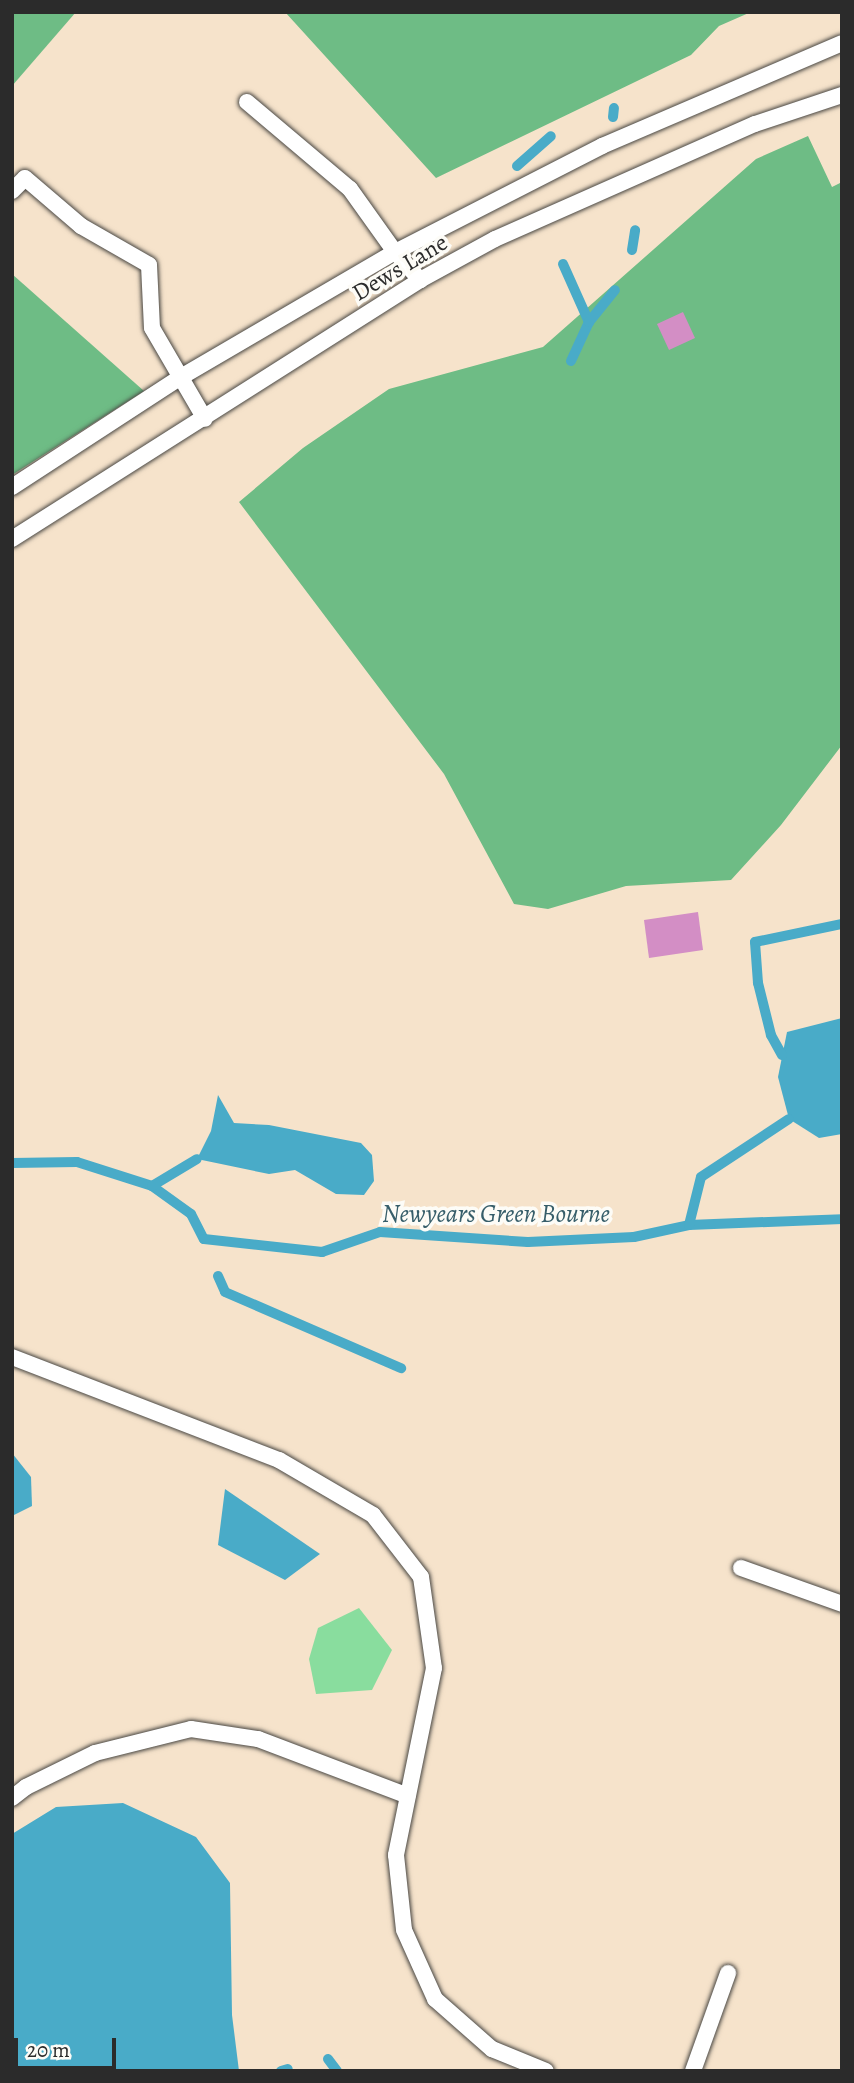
<!DOCTYPE html>
<style>
body{margin:0}
#map{position:relative;width:854px;height:2083px;overflow:hidden;background:#f6e3cb;font-family:Alegreya,serif}
div>[style]{position:absolute}
.green>*{inset:0;background:#89dd9e}
.forest>*{inset:0;background:#6ebc85}
.water>*{inset:0;background:#49abc8}
.stream>*{height:10px;margin:-5px;padding:0 5px;transform-origin:5px;border-radius:5px;background:#49abc8}
.building>*{inset:0;background:#d38ec5}
.roads{filter:drop-shadow(0 0 2px #494743) drop-shadow(0 0 2px #494743)}
.service>*{height:16px;margin:-8px;padding:0 8px;transform-origin:8px;border-radius:8px;background:#fff}
span{translate:-50% -50%;white-space:nowrap;text-align:center;line-height:1.15;-webkit-text-stroke:7px #fdfcf7;paint-order:stroke}
.street-label{font-size:24px;color:#2b2b2b}
.water-label{font-size:26px;color:#375e6a;font-style:italic}
.frame{position:absolute;inset:0;border:14px solid #2b2b2b;pointer-events:none}
.scale{position:absolute;left:14px;top:2038px;width:102px;height:32px;box-sizing:border-box;border:4px solid #2b2b2b;border-top:0;padding-left:9px;font-size:21px;line-height:24px;white-space:nowrap;color:#2b2b2b;-webkit-text-stroke:5px #fdfcf7;paint-order:stroke}
</style>
<div id="map">
<div class="green">
<div style="clip-path:polygon(359px 1608px,392px 1650px,372px 1690px,316px 1694px,309px 1659px,318px 1628px)"></div>
</div>
<div class="forest">
<div style="clip-path:polygon(12px 12px,76px 12px,12px 86px)"></div>
<div style="clip-path:polygon(285px 12px,751px 12px,719px 26px,691px 55px,436px 178px)"></div>
<div style="clip-path:polygon(808px 136px,832px 187px,842px 182px,842px 745px,781px 825px,731px 880px,626px 886px,548px 909px,514px 904px,444px 774px,239px 502px,303px 448px,389px 389px,543px 347px,756px 159px)"></div>
<div style="clip-path:polygon(12px 274px,144px 391px,12px 475px)"></div>
</div>
<div class="water">
<div style="clip-path:polygon(842px 1018px,842px 1134px,819px 1138px,789px 1119px,778px 1077px,787px 1032px)"></div>
<div style="clip-path:polygon(218px 1095px,234px 1123px,269px 1125px,361px 1143px,372px 1155px,374px 1181px,364px 1195px,336px 1194px,295px 1170px,269px 1174px,197px 1159px,211px 1131px)"></div>
<div style="clip-path:polygon(12px 1453px,31px 1477px,32px 1506px,12px 1516px)"></div>
<div style="clip-path:polygon(225px 1489px,320px 1554px,285px 1580px,218px 1545px)"></div>
<div style="clip-path:polygon(123px 1803px,196px 1837px,230px 1883px,232px 2015px,239px 2071px,12px 2071px,12px 1834px,56px 1807px)"></div>
</div>
<div class="stream">
<div style="left:613px;top:117px;width:9px;rotate:-84deg"></div>
<div style="left:517px;top:166px;width:45px;rotate:-41.4deg"></div>
<div style="left:632px;top:250px;width:20px;rotate:-81deg"></div>
<div style="left:563px;top:264px;width:64px;rotate:65.9deg"></div>
<div style="left:571px;top:361px;width:43px;rotate:-65.2deg"></div>
<div style="left:589px;top:322px;width:41px;rotate:-50.9deg"></div>
<div style="left:782px;top:1055px;width:23px;rotate:-119deg"></div>
<div style="left:771px;top:1035px;width:54px;rotate:-104deg"></div>
<div style="left:758px;top:983px;width:41px;rotate:-94.2deg"></div>
<div style="left:755px;top:942px;width:89px;rotate:-11.7deg"></div>
<div style="left:12px;top:1163px;width:65px;rotate:-0.9deg"></div>
<div style="left:77px;top:1162px;width:79px;rotate:17.7deg"></div>
<div style="left:152px;top:1186px;width:48px;rotate:35.7deg"></div>
<div style="left:191px;top:1214px;width:28px;rotate:63deg"></div>
<div style="left:204px;top:1239px;width:119px;rotate:6.3deg"></div>
<div style="left:322px;top:1252px;width:61px;rotate:-19deg"></div>
<div style="left:380px;top:1232px;width:148px;rotate:3.9deg"></div>
<div style="left:528px;top:1242px;width:106px;rotate:-2.7deg"></div>
<div style="left:634px;top:1237px;width:56px;rotate:-12.3deg"></div>
<div style="left:689px;top:1225px;width:153px;rotate:-2.2deg"></div>
<div style="left:152px;top:1186px;width:52px;rotate:-31deg"></div>
<div style="left:689px;top:1225px;width:49px;rotate:-76deg"></div>
<div style="left:701px;top:1177px;width:105px;rotate:-33.4deg"></div>
<div style="left:218px;top:1276px;width:17px;rotate:66deg"></div>
<div style="left:225px;top:1292px;width:192px;rotate:23.4deg"></div>
<div style="left:328px;top:2059px;width:15px;rotate:53deg"></div>
<div style="left:281px;top:2071px;width:7px;rotate:-16deg"></div>
</div>
<div class="building">
<div style="clip-path:polygon(683px 312px,695px 338px,669px 350px,657px 324px)"></div>
<div style="clip-path:polygon(698px 912px,703px 950px,649px 958px,644px 920px)"></div>
</div>
<div class="roads">
<div class="service">
<div style="left:247px;top:102px;width:135px;rotate:40.2deg"></div>
<div style="left:350px;top:189px;width:77px;rotate:54.5deg"></div>
<div style="left:395px;top:252px;width:38px;rotate:48deg"></div>
<div style="left:12px;top:191px;width:18px;rotate:-45deg"></div>
<div style="left:25px;top:178px;width:74px;rotate:40.6deg"></div>
<div style="left:81px;top:226px;width:78px;rotate:29.8deg"></div>
<div style="left:149px;top:265px;width:63px;rotate:87.3deg"></div>
<div style="left:152px;top:328px;width:105px;rotate:59.8deg"></div>
<div style="left:12px;top:487px;width:202px;rotate:-33.1deg"></div>
<div style="left:181px;top:377px;width:248px;rotate:-30.3deg"></div>
<div style="left:395px;top:252px;width:233px;rotate:-27.1deg"></div>
<div style="left:602px;top:146px;width:261px;rotate:-23.2deg"></div>
<div style="left:12px;top:539px;width:483px;rotate:-32.4deg"></div>
<div style="left:420px;top:280px;width:85px;rotate:-28.7deg"></div>
<div style="left:495px;top:239px;width:284px;rotate:-23.9deg"></div>
<div style="left:755px;top:124px;width:92px;rotate:-18.4deg"></div>
<div style="left:12px;top:1357px;width:286px;rotate:21.1deg"></div>
<div style="left:279px;top:1460px;width:109px;rotate:30.3deg"></div>
<div style="left:373px;top:1515px;width:78px;rotate:52.3deg"></div>
<div style="left:421px;top:1577px;width:92px;rotate:81.9deg"></div>
<div style="left:434px;top:1668px;width:191px;rotate:101.5deg"></div>
<div style="left:396px;top:1855px;width:75px;rotate:83.9deg"></div>
<div style="left:404px;top:1930px;width:76px;rotate:65.8deg"></div>
<div style="left:435px;top:1999px;width:76px;rotate:41.3deg"></div>
<div style="left:492px;top:2049px;width:58px;rotate:22.2deg"></div>
<div style="left:741px;top:1568px;width:107px;rotate:19.6deg"></div>
<div style="left:12px;top:1798px;width:18px;rotate:-38deg"></div>
<div style="left:26px;top:1787px;width:77px;rotate:-26.2deg"></div>
<div style="left:95px;top:1753px;width:99px;rotate:-14deg"></div>
<div style="left:191px;top:1729px;width:68px;rotate:8.5deg"></div>
<div style="left:258px;top:1739px;width:160px;rotate:20.8deg"></div>
<div style="left:693px;top:2071px;width:104px;rotate:-70.3deg"></div>
</div>
</div>
<div class="street-label">
<span style="left:400px;top:268px;rotate:-31deg">Dews Lane</span>
</div>
<div class="water-label">
<span style="left:496px;top:1214px">Newyears Green Bourne</span>
</div>
<div class="frame"></div>
<div class="scale">20 m</div>
</div>
